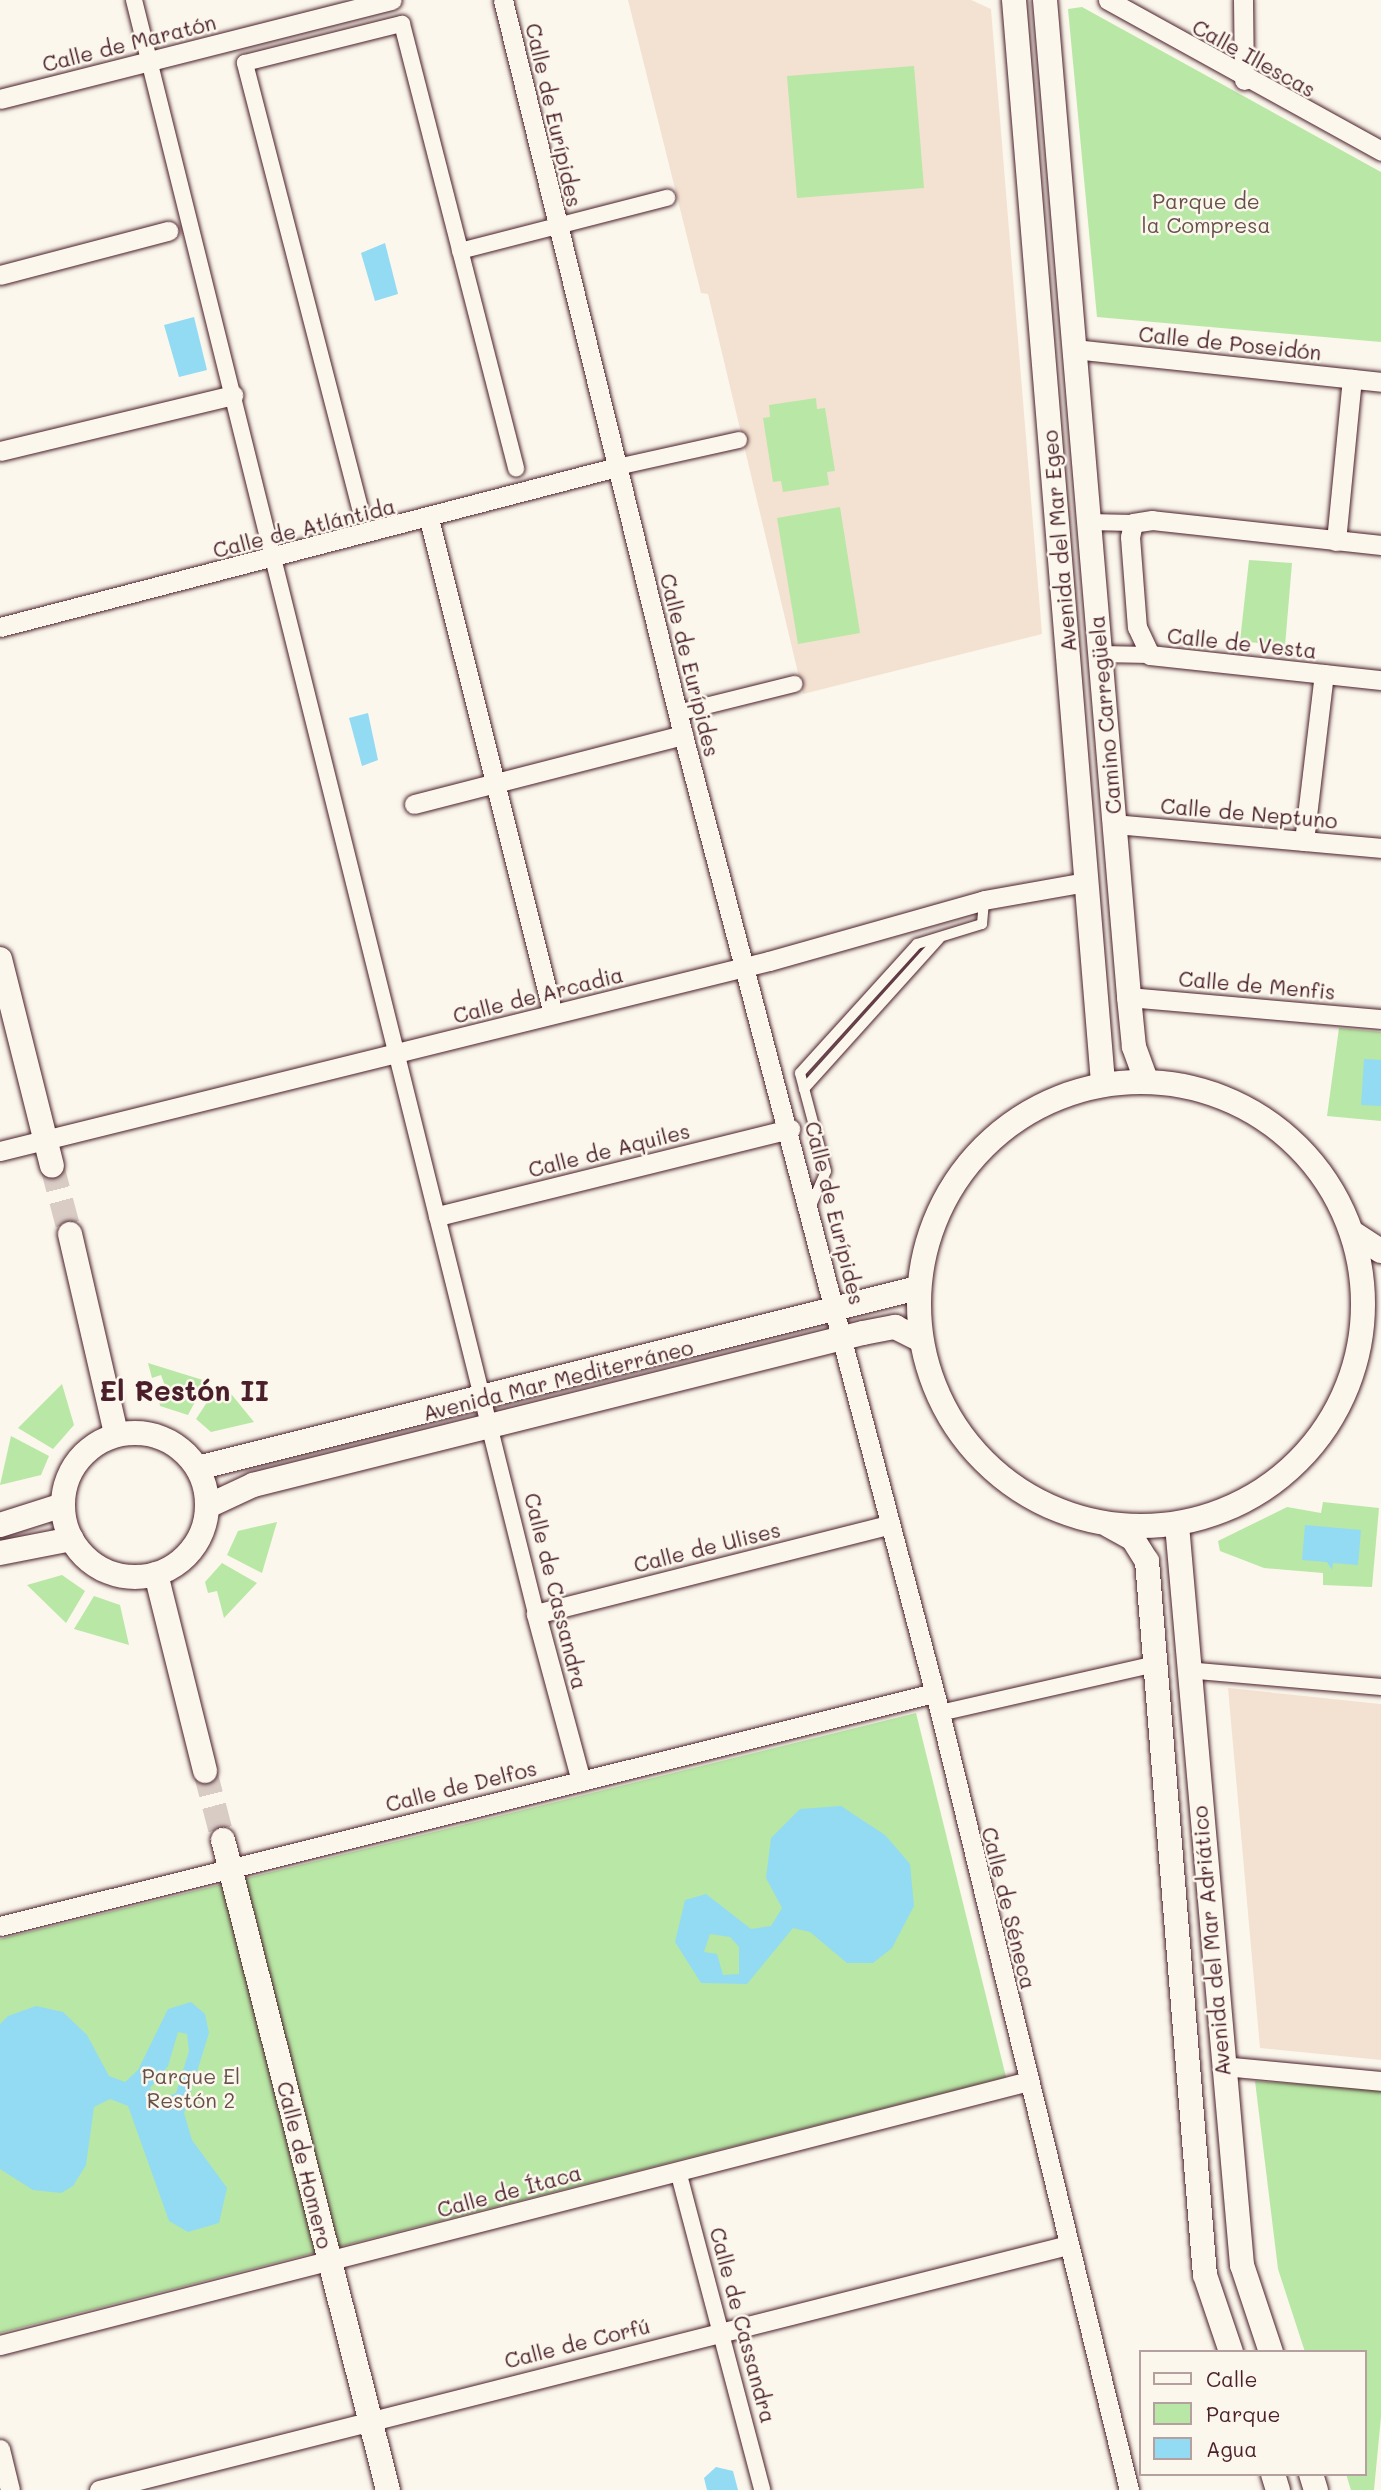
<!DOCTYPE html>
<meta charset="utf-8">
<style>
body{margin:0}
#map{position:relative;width:1381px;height:2490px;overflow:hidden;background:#fbf7ec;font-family:Mali,sans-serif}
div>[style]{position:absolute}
.built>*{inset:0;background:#f3e2d1}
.green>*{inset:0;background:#b9e7a6}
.water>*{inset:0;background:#92dbf3}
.tertiary-tunnel>*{height:24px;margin-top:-12px;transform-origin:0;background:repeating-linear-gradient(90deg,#d8ccc5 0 24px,transparent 0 36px)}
.roads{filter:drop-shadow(0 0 2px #4a1f2b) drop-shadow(0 0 2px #4a1f2b)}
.service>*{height:10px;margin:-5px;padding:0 5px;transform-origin:5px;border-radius:5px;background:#fbf7ec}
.pedestrian>*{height:16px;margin:-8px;padding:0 8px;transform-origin:8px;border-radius:8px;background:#fbf7ec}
.minor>*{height:19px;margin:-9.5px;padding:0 9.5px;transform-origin:9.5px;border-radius:9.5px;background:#fbf7ec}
.tertiary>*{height:24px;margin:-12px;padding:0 12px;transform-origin:12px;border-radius:12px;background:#fbf7ec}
.tertiary>.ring{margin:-12px;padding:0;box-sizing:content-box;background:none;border:24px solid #fbf7ec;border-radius:50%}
span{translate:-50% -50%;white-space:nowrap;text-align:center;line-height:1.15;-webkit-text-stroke:5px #fbf7ec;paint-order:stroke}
.street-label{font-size:21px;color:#4a1f2b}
.park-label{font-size:21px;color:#66514a}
.district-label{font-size:28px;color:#4a1f2b;font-weight:700}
.legend{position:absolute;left:1139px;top:2350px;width:228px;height:126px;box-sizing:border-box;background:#fbf7ec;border:2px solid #b4a19f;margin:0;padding:9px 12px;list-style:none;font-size:21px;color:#4a1f2b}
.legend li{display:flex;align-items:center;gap:14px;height:35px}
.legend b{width:35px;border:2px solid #b4a19f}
</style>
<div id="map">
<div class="built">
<div style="clip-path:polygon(628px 0,971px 0,991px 9px,1042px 634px,803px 694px,708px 294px,701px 293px)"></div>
<div style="clip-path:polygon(1228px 1688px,1381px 1704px,1381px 2060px,1260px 2048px)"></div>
</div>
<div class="green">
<div style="clip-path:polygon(1082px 7px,1381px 172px,1381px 342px,1097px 317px,1068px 9px)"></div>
<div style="clip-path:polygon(914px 66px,924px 188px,797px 198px,787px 76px)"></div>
<div style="clip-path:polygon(816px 398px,817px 409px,825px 408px,835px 471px,827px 472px,829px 485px,783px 492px,781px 481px,773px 482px,763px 418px,770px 417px,769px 405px)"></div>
<div style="clip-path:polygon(840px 507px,860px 633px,798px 644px,777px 518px)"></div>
<div style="clip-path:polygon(1249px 560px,1292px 563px,1285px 646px,1240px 641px)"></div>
<div style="clip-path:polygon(1339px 1028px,1381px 1032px,1381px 1121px,1327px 1116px)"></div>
<div style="clip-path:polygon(148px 1363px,206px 1381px,188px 1415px,160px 1406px,158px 1394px,167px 1391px,161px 1375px,152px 1378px)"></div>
<div style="clip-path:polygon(62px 1384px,74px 1425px,53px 1449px,18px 1428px)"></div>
<div style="clip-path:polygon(217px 1387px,232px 1395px,254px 1422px,211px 1432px,196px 1419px)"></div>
<div style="clip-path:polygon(11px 1436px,49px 1456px,41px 1475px,0 1485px)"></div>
<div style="clip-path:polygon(1323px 1502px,1379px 1508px,1372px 1587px,1323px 1585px,1323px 1573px,1264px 1568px,1220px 1551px,1218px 1541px,1287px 1507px,1321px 1513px)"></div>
<div style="clip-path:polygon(277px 1522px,262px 1573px,227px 1555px,238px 1531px)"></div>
<div style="clip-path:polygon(222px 1563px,257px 1583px,224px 1618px,217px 1591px,208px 1593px,205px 1582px)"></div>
<div style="clip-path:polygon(62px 1575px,85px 1591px,66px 1623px,27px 1585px)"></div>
<div style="clip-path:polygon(94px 1596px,120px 1605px,129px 1645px,74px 1629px)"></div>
<div style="clip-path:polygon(916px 1713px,1006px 2077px,0 2333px,0 1939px)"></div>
<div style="clip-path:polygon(1255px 2081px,1381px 2090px,1381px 2417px,1374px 2490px,1351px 2490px,1346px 2474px,1365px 2474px,1365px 2352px,1305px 2352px,1278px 2269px)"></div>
</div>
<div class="water">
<div style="clip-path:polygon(385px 243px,398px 294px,375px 301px,361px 253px)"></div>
<div style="clip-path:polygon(194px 317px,207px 370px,179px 377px,164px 325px)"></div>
<div style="clip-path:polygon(368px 713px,378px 760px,362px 766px,349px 718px)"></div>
<div style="clip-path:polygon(1364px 1059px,1381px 1060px,1381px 1106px,1361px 1105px)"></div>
<div style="clip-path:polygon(1305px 1525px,1361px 1530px,1358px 1565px,1333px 1563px,1332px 1570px,1327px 1562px,1302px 1560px)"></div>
<div style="clip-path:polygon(evenodd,841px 1806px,885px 1835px,910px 1864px,914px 1906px,892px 1948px,873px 1963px,847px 1963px,810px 1932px,793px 1928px,747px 1984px,701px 1983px,675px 1942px,685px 1900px,706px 1894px,751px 1929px,771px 1926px,782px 1908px,766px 1878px,771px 1838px,800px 1809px,841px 1806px,710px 1934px,730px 1937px,739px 1947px,739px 1974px,723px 1975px,717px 1954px,704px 1952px,710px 1934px)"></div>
<div style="clip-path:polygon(evenodd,191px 2002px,205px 2014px,209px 2033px,184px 2113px,192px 2140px,227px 2188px,219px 2223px,188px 2232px,169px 2221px,128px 2106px,110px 2099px,94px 2107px,86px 2165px,73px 2186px,61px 2193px,33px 2190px,0 2169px,0 2024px,8px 2016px,36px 2006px,63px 2012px,87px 2035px,109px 2076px,125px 2082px,138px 2070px,168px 2009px,191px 2002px,178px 2032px,187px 2034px,189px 2051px,176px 2093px,159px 2100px,150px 2088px,168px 2066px,178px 2032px)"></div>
<div style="clip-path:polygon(716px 2467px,733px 2471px,738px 2490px,707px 2490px,704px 2478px)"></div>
</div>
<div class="tertiary-tunnel">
<div style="left:52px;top:1166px;width:70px;rotate:75.2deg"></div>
<div style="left:205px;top:1771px;width:71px;rotate:75.4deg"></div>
</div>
<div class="roads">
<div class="service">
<div style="left:804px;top:1089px;width:202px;rotate:-48deg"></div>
<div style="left:810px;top:1208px;width:40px;rotate:-66.6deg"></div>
<div style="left:826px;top:1171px;width:101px;rotate:-104.9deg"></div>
<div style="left:800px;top:1073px;width:174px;rotate:-47.8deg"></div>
<div style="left:917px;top:944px;width:68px;rotate:-17.1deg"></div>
<div style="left:982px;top:924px;width:24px;rotate:-85deg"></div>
</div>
<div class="pedestrian">
<div style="left:134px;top:0;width:1663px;rotate:76.01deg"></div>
<div style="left:460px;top:251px;width:214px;rotate:-14.4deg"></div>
<div style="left:617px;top:467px;width:125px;rotate:-12.5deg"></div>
<div style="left:360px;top:508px;width:460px;rotate:-104.5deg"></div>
<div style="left:245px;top:63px;width:162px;rotate:-14deg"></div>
<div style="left:402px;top:24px;width:459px;rotate:75.6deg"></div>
<div style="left:1088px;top:522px;width:45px;rotate:1.3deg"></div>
<div style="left:1100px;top:654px;width:50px;rotate:1.1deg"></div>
<div style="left:677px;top:713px;width:121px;rotate:-13.9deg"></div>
<div style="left:1186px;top:1670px;width:196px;rotate:5deg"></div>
<div style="left:940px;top:1713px;width:221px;rotate:-12.8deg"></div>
<div style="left:678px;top:2171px;width:330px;rotate:75.2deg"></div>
</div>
<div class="minor">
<div style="left:503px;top:0;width:757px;rotate:76.24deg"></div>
<div style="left:683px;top:735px;width:1011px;rotate:75.28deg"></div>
<div style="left:940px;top:1713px;width:800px;rotate:76.33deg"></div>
<div style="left:1108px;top:0;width:312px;rotate:28.9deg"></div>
<div style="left:1243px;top:0;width:80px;rotate:89.3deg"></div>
<div style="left:0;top:99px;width:404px;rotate:-14.2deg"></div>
<div style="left:0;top:275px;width:174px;rotate:-14.7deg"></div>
<div style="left:1074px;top:349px;width:309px;rotate:6.1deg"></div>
<div style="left:0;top:451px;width:240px;rotate:-13.5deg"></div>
<div style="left:429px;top:519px;width:510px;rotate:75.94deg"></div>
<div style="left:1336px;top:541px;width:163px;rotate:-84.4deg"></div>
<div style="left:1381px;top:545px;width:230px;rotate:-173.8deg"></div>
<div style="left:1152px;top:520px;width:19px;rotate:171deg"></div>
<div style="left:1133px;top:523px;width:14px;rotate:102deg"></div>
<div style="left:1130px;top:537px;width:90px;rotate:85.6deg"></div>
<div style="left:1137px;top:627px;width:31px;rotate:65deg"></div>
<div style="left:1150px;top:655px;width:232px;rotate:6.2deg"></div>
<div style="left:0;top:627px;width:637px;rotate:-14.54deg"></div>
<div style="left:414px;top:804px;width:278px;rotate:-14.4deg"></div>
<div style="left:1114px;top:824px;width:268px;rotate:5.1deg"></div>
<div style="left:1304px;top:841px;width:168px;rotate:-83.2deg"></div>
<div style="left:1129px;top:997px;width:253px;rotate:5deg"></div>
<div style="left:0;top:1151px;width:792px;rotate:-13.88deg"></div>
<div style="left:769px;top:961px;width:223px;rotate:-15.8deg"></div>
<div style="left:984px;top:900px;width:104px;rotate:-10deg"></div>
<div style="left:438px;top:1216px;width:363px;rotate:-13.9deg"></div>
<div style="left:581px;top:1781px;width:173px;rotate:-105.1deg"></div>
<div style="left:536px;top:1614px;width:364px;rotate:-14.2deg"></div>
<div style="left:0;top:1926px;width:963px;rotate:-14.01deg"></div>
<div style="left:1223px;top:2066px;width:159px;rotate:5.4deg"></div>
<div style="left:0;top:2345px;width:1062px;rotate:-14.39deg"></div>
<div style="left:0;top:2449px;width:42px;rotate:76.3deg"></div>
<div style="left:99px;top:2490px;width:999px;rotate:-14.19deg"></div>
</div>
<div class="tertiary">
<div style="left:1014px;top:0;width:1087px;rotate:85.3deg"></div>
<div style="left:1045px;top:0;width:1001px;rotate:85.18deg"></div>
<div style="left:1129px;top:997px;width:50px;rotate:84.3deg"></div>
<div style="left:1134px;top:1047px;width:35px;rotate:70deg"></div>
<div style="left:0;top:959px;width:213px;rotate:75.9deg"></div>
<div class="ring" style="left:919px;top:1082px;width:420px;height:420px"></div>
<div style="left:1353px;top:1233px;width:33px;rotate:33deg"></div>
<div style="left:70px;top:1234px;width:205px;rotate:77deg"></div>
<div class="ring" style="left:63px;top:1433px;width:120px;height:120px"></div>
<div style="left:198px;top:1468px;width:742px;rotate:-14.04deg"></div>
<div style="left:208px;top:1506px;width:50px;rotate:-25deg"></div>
<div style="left:253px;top:1485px;width:629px;rotate:-13.99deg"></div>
<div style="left:863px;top:1333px;width:33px;rotate:-11deg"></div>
<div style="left:895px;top:1327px;width:29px;rotate:27deg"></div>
<div style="left:0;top:1525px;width:66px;rotate:-17.6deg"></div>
<div style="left:1108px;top:1525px;width:29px;rotate:29deg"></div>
<div style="left:1133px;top:1539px;width:26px;rotate:58deg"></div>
<div style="left:1147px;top:1561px;width:716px;rotate:85.36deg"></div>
<div style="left:1205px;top:2275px;width:81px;rotate:71.3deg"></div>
<div style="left:1177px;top:1525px;width:743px;rotate:84.98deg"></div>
<div style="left:1242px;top:2265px;width:92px;rotate:71.6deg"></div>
<div style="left:0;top:1553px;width:73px;rotate:-11deg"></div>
<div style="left:156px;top:1574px;width:203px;rotate:76deg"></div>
<div style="left:223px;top:1840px;width:671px;rotate:75.76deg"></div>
<div style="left:1273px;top:2474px;width:17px;rotate:73deg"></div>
<div style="left:1311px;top:2474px;width:17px;rotate:73deg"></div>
</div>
</div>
<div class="street-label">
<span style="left:129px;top:43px;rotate:-14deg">Calle de Maratón</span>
<span style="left:1254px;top:58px;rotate:29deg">Calle Illescas</span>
<span style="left:554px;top:115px;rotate:77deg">Calle de Eurípides</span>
<span style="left:1230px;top:343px;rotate:6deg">Calle de Poseidón</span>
<span style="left:304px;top:528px;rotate:-14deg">Calle de Atlántida</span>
<span style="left:1059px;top:541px;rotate:-95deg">Avenida del Mar Egeo</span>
<span style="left:1242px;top:643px;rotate:6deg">Calle de Vesta</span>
<span style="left:690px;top:665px;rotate:76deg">Calle de Eurípides</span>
<span style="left:1105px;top:715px;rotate:-95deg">Camino Carregüela</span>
<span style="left:1249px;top:813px;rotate:5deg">Calle de Neptuno</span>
<span style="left:1257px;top:985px;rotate:5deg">Calle de Menfis</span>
<span style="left:538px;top:995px;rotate:-14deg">Calle de Arcadia</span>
<span style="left:609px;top:1150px;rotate:-14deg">Calle de Aquiles</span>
<span style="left:835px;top:1213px;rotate:76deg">Calle de Eurípides</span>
<span style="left:558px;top:1380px;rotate:-14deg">Avenida Mar Mediterráneo</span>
<span style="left:707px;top:1547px;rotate:-14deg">Calle de Ulises</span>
<span style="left:556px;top:1591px;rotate:76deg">Calle de Cassandra</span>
<span style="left:461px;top:1786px;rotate:-14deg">Calle de Delfos</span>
<span style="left:1009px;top:1908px;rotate:76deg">Calle de Séneca</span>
<span style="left:1211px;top:1941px;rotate:-95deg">Avenida del Mar Adriático</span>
<span style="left:305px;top:2165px;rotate:76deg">Calle de Homero</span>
<span style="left:509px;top:2191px;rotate:-15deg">Calle de Ítaca</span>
<span style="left:743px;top:2325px;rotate:75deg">Calle de Cassandra</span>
<span style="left:577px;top:2343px;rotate:-14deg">Calle de Corfú</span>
</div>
<div class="park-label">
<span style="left:1206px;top:213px">Parque de<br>la Compresa</span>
<span style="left:191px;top:2088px">Parque El<br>Restón 2</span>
</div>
<div class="district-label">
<span style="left:184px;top:1390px">El Restón II</span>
</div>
<ul class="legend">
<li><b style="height:9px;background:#fbf7ec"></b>Calle</li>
<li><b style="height:19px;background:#b9e7a6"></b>Parque</li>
<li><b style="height:19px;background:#92dbf3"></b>Agua</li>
</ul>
</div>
